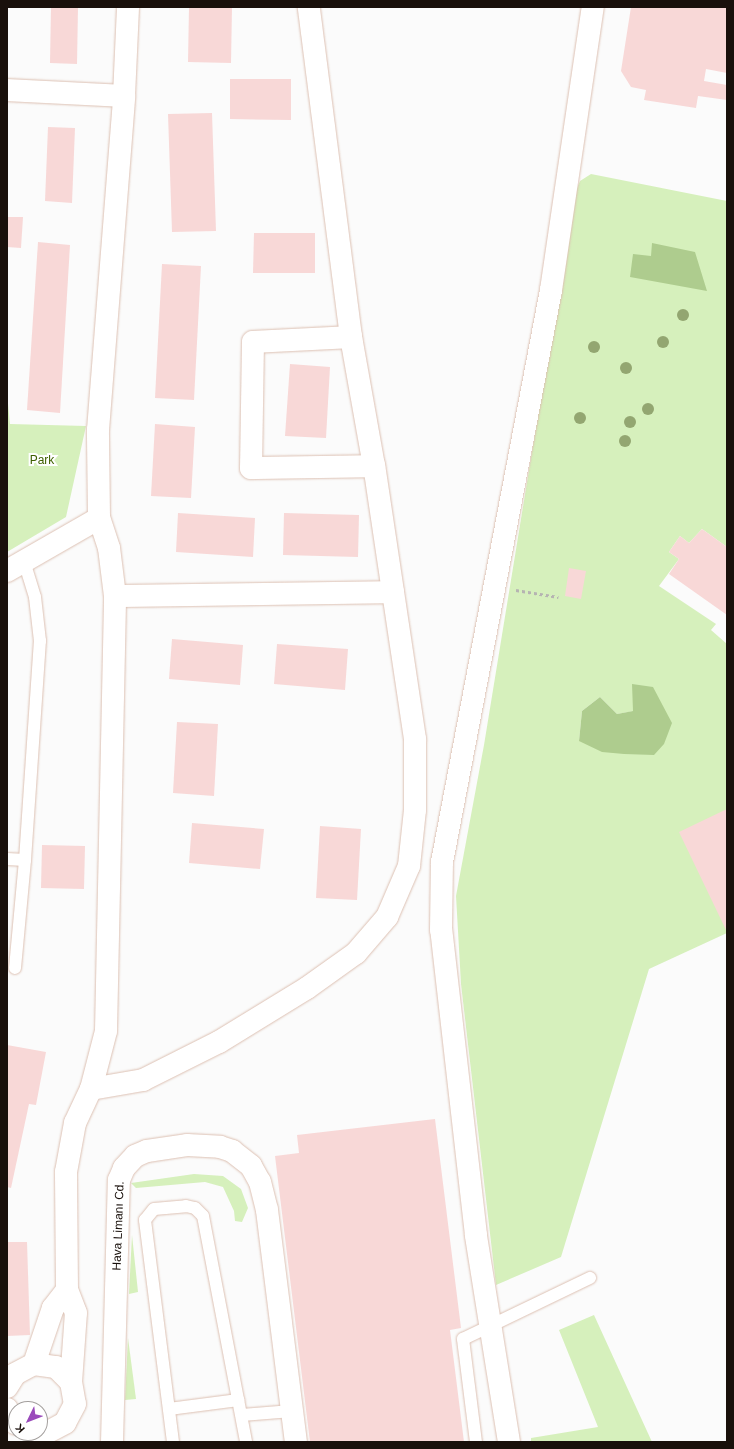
<!DOCTYPE html>
<meta charset="utf-8">
<style>
body{margin:0}
#map{position:relative;width:734px;height:1449px;overflow:hidden;background:#fbfbfb;font-family:Helvetica,sans-serif}
div>[style]{position:absolute}
.green>*{inset:0;background:#d6f0bc}
.forest>*{inset:0;background:#aecc8e}
.building>*{inset:0;background:#f8d8d7}
.path>*{height:2.5px;margin-top:-1.25px;transform-origin:0;background:repeating-linear-gradient(90deg,#b6b4b2 0 3px,transparent 0 6px)}
.roads{filter:drop-shadow(0 0 1px #dcc0b2) drop-shadow(0 0 1px #dcc0b2)}
.service>*{height:12px;margin:-6px;padding:0 6px;transform-origin:6px;border-radius:6px;background:#fff}
.minor>*{height:22px;margin:-11px;padding:0 11px;transform-origin:11px;border-radius:11px;background:#fff}
.tertiary>*{height:22px;margin:-11px;padding:0 11px;transform-origin:11px;border-radius:11px;background:#fff}
.trees>*{width:12px;height:12px;margin:-6px;border-radius:50%;background:#93a671}
span{translate:-50% -50%;white-space:nowrap;text-align:center;line-height:1.15;-webkit-text-stroke:4px #fff;paint-order:stroke}
.park-label{font-size:12px;color:#3e6000}
.street-label{font-size:12px;color:#19100b}
.frame{position:absolute;inset:0;border:8px solid #19100b;pointer-events:none}
.north{position:absolute;left:8px;top:1401px;width:40px;height:40px;box-sizing:border-box;background:#fff;border:1px solid #a39f9d;border-radius:50%;rotate:227deg;font-size:11px;font-weight:700;line-height:16px;text-align:center;color:#19100b}
.north::after{content:'';display:block;margin:auto;width:14px;height:18px;background:#9a4bbb;clip-path:polygon(50% 0,100% 100%,50% 72%,0 100%)}
</style>
<div id="map">
<div class="green">
<div style="clip-path:polygon(evenodd,591px 174px,727px 201px,727px 547px,702px 529px,689px 543px,680px 536px,669px 552px,679px 559px,659px 586px,716px 624px,711px 630px,727px 644px,727px 933px,649px 969px,561px 1257px,496px 1285px,461px 984px,456px 896px,484px 745px,574px 195px,580px 181px,591px 174px,600px 697px,617px 714px,634px 711px,579px 741px,582px 711px,600px 697px)"></div>
<div style="clip-path:polygon(7px 393px,10px 424px,86px 426px,66px 517px,7px 552px)"></div>
<div style="clip-path:polygon(194px 1174px,223px 1176px,241px 1189px,248px 1208px,242px 1222px,235px 1221px,234px 1211px,223px 1187px,205px 1182px,136px 1188px,131px 1183px)"></div>
<div style="clip-path:polygon(132px 1235px,138px 1292px,129px 1294px)"></div>
<div style="clip-path:polygon(594px 1315px,652px 1442px,531px 1442px,531px 1438px,598px 1427px,559px 1330px)"></div>
<div style="clip-path:polygon(128px 1338px,136px 1399px,125px 1400px)"></div>
</div>
<div class="forest">
<div style="clip-path:polygon(652px 243px,695px 252px,707px 291px,630px 277px,633px 254px,651px 256px)"></div>
<div style="clip-path:polygon(632px 684px,653px 687px,672px 723px,664px 744px,654px 755px,624px 754px,602px 752px,579px 741px,582px 711px,600px 697px,617px 714px,633px 711px)"></div>
</div>
<div class="building">
<div style="clip-path:polygon(51px 7px,78px 7px,77px 64px,50px 63px)"></div>
<div style="clip-path:polygon(189px 7px,232px 7px,231px 63px,188px 62px)"></div>
<div style="clip-path:polygon(631px 7px,727px 7px,727px 73px,706px 69px,704px 81px,727px 85px,727px 100px,698px 96px,696px 108px,644px 100px,646px 90px,631px 87px,621px 71px)"></div>
<div style="clip-path:polygon(230px 79px,291px 79px,291px 120px,230px 119px)"></div>
<div style="clip-path:polygon(212px 113px,216px 231px,172px 232px,168px 114px)"></div>
<div style="clip-path:polygon(48px 127px,75px 128px,72px 203px,45px 201px)"></div>
<div style="clip-path:polygon(7px 217px,23px 217px,21px 248px,7px 247px)"></div>
<div style="clip-path:polygon(254px 233px,315px 233px,315px 273px,253px 273px)"></div>
<div style="clip-path:polygon(38px 242px,70px 245px,60px 413px,27px 410px)"></div>
<div style="clip-path:polygon(162px 264px,201px 266px,194px 400px,155px 398px)"></div>
<div style="clip-path:polygon(290px 364px,330px 367px,326px 438px,285px 436px)"></div>
<div style="clip-path:polygon(155px 424px,195px 427px,191px 498px,151px 496px)"></div>
<div style="clip-path:polygon(178px 513px,255px 518px,253px 557px,176px 552px)"></div>
<div style="clip-path:polygon(284px 513px,359px 515px,358px 557px,283px 555px)"></div>
<div style="clip-path:polygon(702px 529px,727px 547px,727px 615px,669px 574px,679px 559px,669px 552px,680px 536px,689px 543px)"></div>
<div style="clip-path:polygon(569px 568px,586px 571px,581px 599px,565px 596px)"></div>
<div style="clip-path:polygon(172px 639px,243px 645px,240px 685px,169px 679px)"></div>
<div style="clip-path:polygon(277px 644px,348px 649px,345px 690px,274px 684px)"></div>
<div style="clip-path:polygon(177px 722px,218px 724px,214px 796px,173px 793px)"></div>
<div style="clip-path:polygon(727px 809px,727px 932px,679px 832px)"></div>
<div style="clip-path:polygon(192px 823px,264px 829px,260px 869px,189px 863px)"></div>
<div style="clip-path:polygon(320px 826px,361px 829px,357px 900px,316px 898px)"></div>
<div style="clip-path:polygon(42px 845px,85px 846px,84px 889px,41px 888px)"></div>
<div style="clip-path:polygon(7px 1045px,46px 1052px,36px 1105px,29px 1104px,11px 1188px,7px 1187px)"></div>
<div style="clip-path:polygon(435px 1119px,461px 1328px,450px 1330px,464px 1442px,310px 1442px,275px 1156px,299px 1153px,297px 1135px)"></div>
<div style="clip-path:polygon(7px 1242px,27px 1242px,30px 1335px,7px 1336px)"></div>
</div>
<div class="path">
<div style="left:516px;top:590px;width:43px;rotate:9.5deg"></div>
</div>
<div class="roads">
<div class="service">
<div style="left:7px;top:859px;width:18px;rotate:3deg"></div>
<div style="left:15px;top:968px;width:108px;rotate:-84.7deg"></div>
<div style="left:25px;top:860px;width:220px;rotate:-86.1deg"></div>
<div style="left:40px;top:641px;width:44px;rotate:-96.5deg"></div>
<div style="left:35px;top:597px;width:38px;rotate:-107deg"></div>
<div style="left:169px;top:1409px;width:70px;rotate:-7.4deg"></div>
<div style="left:242px;top:1415px;width:50px;rotate:-4.6deg"></div>
<div style="left:173px;top:1442px;width:224px;rotate:-97.2deg"></div>
<div style="left:145px;top:1220px;width:14px;rotate:-51deg"></div>
<div style="left:154px;top:1209px;width:32px;rotate:-5deg"></div>
<div style="left:186px;top:1206px;width:9px;rotate:13deg"></div>
<div style="left:195px;top:1208px;width:11px;rotate:45deg"></div>
<div style="left:203px;top:1216px;width:230px;rotate:79.2deg"></div>
<div style="left:476px;top:1442px;width:104px;rotate:-97.2deg"></div>
<div style="left:463px;top:1339px;width:141px;rotate:-25.7deg"></div>
</div>
<div class="minor">
<div style="left:7px;top:90px;width:117px;rotate:2.9deg"></div>
<div style="left:351px;top:337px;width:98px;rotate:177.1deg"></div>
<div style="left:253px;top:342px;width:126px;rotate:90.9deg"></div>
<div style="left:251px;top:468px;width:123px;rotate:-0.9deg"></div>
<div style="left:7px;top:571px;width:106px;rotate:-29.9deg"></div>
<div style="left:115px;top:596px;width:278px;rotate:-0.8deg"></div>
<div style="left:509px;top:1442px;width:210px;rotate:-99.1deg"></div>
<div style="left:476px;top:1235px;width:307px;rotate:-96.5deg"></div>
<div style="left:441px;top:930px;width:68px;rotate:-89.2deg"></div>
<div style="left:442px;top:862px;width:582px;rotate:-79.21deg"></div>
<div style="left:551px;top:290px;width:286px;rotate:-81.6deg"></div>
</div>
<div class="tertiary">
<div style="left:91px;top:1089px;width:53px;rotate:-9.8deg"></div>
<div style="left:143px;top:1080px;width:85px;rotate:-26.6deg"></div>
<div style="left:219px;top:1042px;width:103px;rotate:-31.5deg"></div>
<div style="left:307px;top:988px;width:60px;rotate:-35.5deg"></div>
<div style="left:356px;top:953px;width:48px;rotate:-49.3deg"></div>
<div style="left:387px;top:917px;width:56px;rotate:-66.7deg"></div>
<div style="left:409px;top:866px;width:56px;rotate:-83.9deg"></div>
<div style="left:415px;top:810px;width:71px;rotate:-90deg"></div>
<div style="left:415px;top:739px;width:276px;rotate:-98.5deg"></div>
<div style="left:374px;top:466px;width:131px;rotate:-100.1deg"></div>
<div style="left:351px;top:337px;width:333px;rotate:-97.3deg"></div>
<div style="left:34px;top:1364px;width:59px;rotate:-71.3deg"></div>
<div style="left:53px;top:1308px;width:23px;rotate:-52deg"></div>
<div style="left:71px;top:1382px;width:69px;rotate:-85.9deg"></div>
<div style="left:76px;top:1313px;width:25px;rotate:-111deg"></div>
<div style="left:67px;top:1290px;width:118px;rotate:-90.5deg"></div>
<div style="left:66px;top:1172px;width:50px;rotate:-79.6deg"></div>
<div style="left:75px;top:1123px;width:38px;rotate:-65deg"></div>
<div style="left:91px;top:1089px;width:60px;rotate:-75.5deg"></div>
<div style="left:106px;top:1031px;width:435px;rotate:-88.8deg"></div>
<div style="left:115px;top:596px;width:48px;rotate:-97.1deg"></div>
<div style="left:109px;top:548px;width:32px;rotate:-108deg"></div>
<div style="left:99px;top:518px;width:88px;rotate:-90.7deg"></div>
<div style="left:98px;top:430px;width:335px;rotate:-85.5deg"></div>
<div style="left:124px;top:96px;width:89px;rotate:-87.4deg"></div>
<div style="left:7px;top:1387px;width:15px;rotate:-58deg"></div>
<div style="left:15px;top:1374px;width:21px;rotate:-28deg"></div>
<div style="left:34px;top:1364px;width:22px;rotate:8deg"></div>
<div style="left:56px;top:1367px;width:21px;rotate:45deg"></div>
<div style="left:71px;top:1382px;width:22px;rotate:80deg"></div>
<div style="left:75px;top:1404px;width:21px;rotate:118deg"></div>
<div style="left:65px;top:1423px;width:21px;rotate:152deg"></div>
<div style="left:46px;top:1433px;width:11px;rotate:180deg"></div>
<div style="left:7px;top:1409px;width:17px;rotate:59deg"></div>
<div style="left:112px;top:1442px;width:262px;rotate:-88.5deg"></div>
<div style="left:119px;top:1180px;width:13px;rotate:-67deg"></div>
<div style="left:124px;top:1168px;width:16px;rotate:-47deg"></div>
<div style="left:135px;top:1156px;width:13px;rotate:-23deg"></div>
<div style="left:147px;top:1151px;width:40px;rotate:-8.5deg"></div>
<div style="left:187px;top:1145px;width:33px;rotate:3deg"></div>
<div style="left:220px;top:1147px;width:13px;rotate:18deg"></div>
<div style="left:232px;top:1151px;width:24px;rotate:38deg"></div>
<div style="left:251px;top:1166px;width:18px;rotate:61deg"></div>
<div style="left:260px;top:1182px;width:29px;rotate:76deg"></div>
<div style="left:267px;top:1210px;width:234px;rotate:82.9deg"></div>
</div>
</div>
<div class="trees">
<div style="left:683px;top:315px"></div>
<div style="left:663px;top:342px"></div>
<div style="left:594px;top:347px"></div>
<div style="left:626px;top:368px"></div>
<div style="left:648px;top:409px"></div>
<div style="left:580px;top:418px"></div>
<div style="left:630px;top:422px"></div>
<div style="left:625px;top:441px"></div>
</div>
<div class="park-label">
<span style="left:42px;top:461px">Park</span>
</div>
<div class="street-label">
<span style="left:119px;top:1226px;rotate:-88deg">Hava Limanı Cd.</span>
</div>
<div class="frame"></div>
<div class="north">K</div>
</div>
